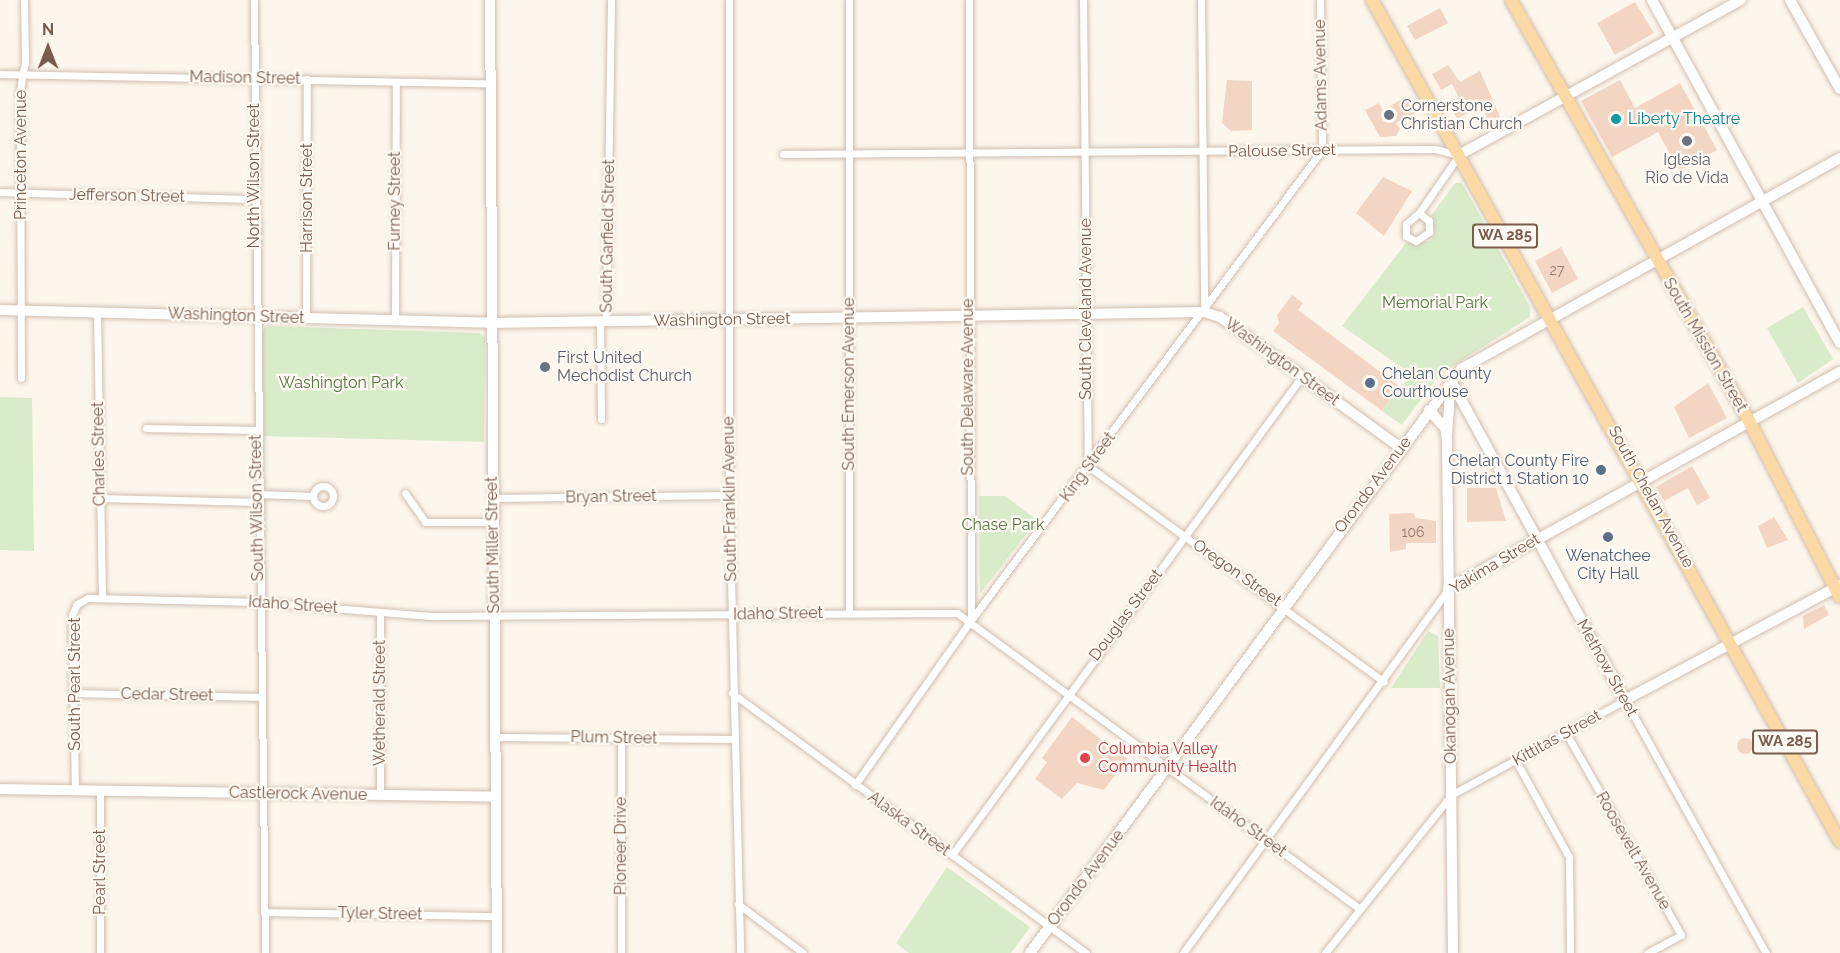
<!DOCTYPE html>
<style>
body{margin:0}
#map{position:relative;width:1840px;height:953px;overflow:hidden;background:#fdf6ec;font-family:Raleway,sans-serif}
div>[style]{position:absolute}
.green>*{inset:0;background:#d8ecc9}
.building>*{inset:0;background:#f3d5c3}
.round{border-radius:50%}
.roads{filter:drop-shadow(0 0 2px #d1beb0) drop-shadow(0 0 2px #d1beb0)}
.street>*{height:7px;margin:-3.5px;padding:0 3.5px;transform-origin:3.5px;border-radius:3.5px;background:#fff}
.street>.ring{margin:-3.5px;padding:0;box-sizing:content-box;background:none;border:7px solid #fff;border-radius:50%}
.secondary>*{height:10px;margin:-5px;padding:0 5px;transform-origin:5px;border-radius:5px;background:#fff}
.primary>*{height:12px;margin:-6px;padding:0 6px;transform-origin:6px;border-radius:6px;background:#fbd9a5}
.dots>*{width:16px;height:16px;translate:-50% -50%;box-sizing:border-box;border:3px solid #fffaf3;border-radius:50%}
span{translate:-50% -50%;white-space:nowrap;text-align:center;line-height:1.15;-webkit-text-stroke:4.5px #fffaf3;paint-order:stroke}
.number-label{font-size:14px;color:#987a6a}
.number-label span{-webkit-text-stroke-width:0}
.shield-label span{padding:2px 4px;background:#fffaf3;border:2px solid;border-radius:4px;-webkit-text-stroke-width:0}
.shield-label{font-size:15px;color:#7a5c4d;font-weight:700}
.street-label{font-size:16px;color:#7a5c4d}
.worship-label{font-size:16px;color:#5b616d}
.left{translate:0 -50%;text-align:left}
.culture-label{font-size:16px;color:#0d838f}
.park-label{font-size:16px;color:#537a41}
.service-label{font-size:16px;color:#4e5e75}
.right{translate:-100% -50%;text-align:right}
.health-label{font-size:16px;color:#be3a42}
.north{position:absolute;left:18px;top:18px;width:60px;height:60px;-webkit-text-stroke:4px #fffaf3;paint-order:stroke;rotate:0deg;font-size:16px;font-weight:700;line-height:24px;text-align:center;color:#7a5c4d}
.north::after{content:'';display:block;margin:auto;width:21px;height:27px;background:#7a5c4d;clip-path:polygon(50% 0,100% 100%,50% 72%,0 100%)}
</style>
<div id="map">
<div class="green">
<div style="clip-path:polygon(1455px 183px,1462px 183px,1530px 307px,1530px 317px,1440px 374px,1402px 425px,1382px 411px,1411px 374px,1342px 326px,1406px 243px,1430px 241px,1435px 234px,1431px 216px)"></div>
<div style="clip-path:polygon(1803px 307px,1833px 359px,1798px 383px,1767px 328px)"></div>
<div style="clip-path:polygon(267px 326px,480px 333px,485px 338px,484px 442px,264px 436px,262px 331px)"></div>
<div style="clip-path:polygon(0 397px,32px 398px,34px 551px,0 550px)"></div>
<div style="clip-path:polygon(979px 496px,1005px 496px,1037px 520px,980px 594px)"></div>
<div style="clip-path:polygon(1428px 631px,1438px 636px,1440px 688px,1391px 688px)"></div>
<div style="clip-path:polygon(947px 867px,1030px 927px,1011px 953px,909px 953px,896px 943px)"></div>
</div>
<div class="building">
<div style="clip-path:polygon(1635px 2px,1654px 33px,1615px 55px,1597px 23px)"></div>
<div style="clip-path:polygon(1440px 8px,1448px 23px,1415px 40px,1407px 26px)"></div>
<div style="clip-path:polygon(1448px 65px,1460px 82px,1480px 71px,1500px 117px,1490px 123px,1481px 106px,1457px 119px,1449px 103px,1459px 98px,1452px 84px,1441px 90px,1432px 74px)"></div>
<div style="clip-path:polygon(1227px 80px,1252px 81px,1252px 130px,1231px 131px,1222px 123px)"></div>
<div style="clip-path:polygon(1620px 80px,1635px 108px,1680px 83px,1717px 150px,1679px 171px,1658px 132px,1612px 157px,1581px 101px)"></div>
<div style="clip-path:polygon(1406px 96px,1415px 113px,1396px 123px,1400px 129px,1396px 136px,1380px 137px,1365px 110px,1379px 103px,1383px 111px)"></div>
<div style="clip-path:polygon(1383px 177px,1412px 191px,1384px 236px,1356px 213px)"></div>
<div style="clip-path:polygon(1561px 247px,1578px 279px,1552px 293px,1535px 261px)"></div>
<div style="clip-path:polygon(1292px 295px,1303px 303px,1298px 310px,1400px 387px,1382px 411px,1273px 331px,1279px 323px,1277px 315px)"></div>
<div style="clip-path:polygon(1708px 383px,1727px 418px,1689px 438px,1674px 407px)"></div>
<div style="clip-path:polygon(1692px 466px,1710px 498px,1697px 505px,1688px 488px,1664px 501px,1656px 487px)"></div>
<div style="clip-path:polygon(1467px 488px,1496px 488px,1506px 521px,1467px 522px)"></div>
<div style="clip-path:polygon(1414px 513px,1415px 518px,1436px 521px,1436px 543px,1406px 543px,1406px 549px,1390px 552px,1389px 514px)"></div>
<div style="clip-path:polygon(1774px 517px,1788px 540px,1767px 548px,1758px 526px)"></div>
<div style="clip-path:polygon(1824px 605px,1829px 615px,1804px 629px,1803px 616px)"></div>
<div style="clip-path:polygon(1072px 717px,1127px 759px,1104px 790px,1077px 783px,1062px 799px,1035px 779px,1047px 762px,1042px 758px)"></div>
<div class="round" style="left:1737px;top:738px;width:16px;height:16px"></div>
</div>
<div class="roads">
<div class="street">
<div style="left:254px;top:0;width:953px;rotate:89.34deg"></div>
<div style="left:729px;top:0;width:495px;rotate:90deg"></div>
<div style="left:729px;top:495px;width:458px;rotate:88.6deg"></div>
<div style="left:849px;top:0;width:613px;rotate:90deg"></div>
<div style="left:969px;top:0;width:620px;rotate:89.82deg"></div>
<div style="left:1083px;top:0;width:466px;rotate:89.4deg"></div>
<div style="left:1088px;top:466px;width:366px;rotate:36.1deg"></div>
<div style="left:1201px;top:0;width:309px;rotate:89.4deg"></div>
<div style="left:1320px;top:0;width:150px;rotate:89.2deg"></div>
<div style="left:0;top:74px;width:489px;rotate:1.1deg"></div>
<div style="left:783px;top:154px;width:652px;rotate:-0.44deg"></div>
<div style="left:1435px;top:149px;width:25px;rotate:14deg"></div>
<div style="left:1459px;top:155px;width:70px;rotate:124.6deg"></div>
<div style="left:1419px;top:213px;width:17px;rotate:140deg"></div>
<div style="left:1406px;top:224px;width:12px;rotate:90deg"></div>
<div style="left:1406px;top:236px;width:11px;rotate:27deg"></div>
<div style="left:1416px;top:241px;width:16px;rotate:-35deg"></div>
<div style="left:1429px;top:232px;width:11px;rotate:-90deg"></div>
<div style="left:1429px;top:221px;width:13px;rotate:-141deg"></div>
<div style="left:0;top:192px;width:254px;rotate:1.6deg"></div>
<div style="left:97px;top:312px;width:284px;rotate:89deg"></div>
<div style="left:306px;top:317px;width:238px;rotate:-89.8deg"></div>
<div style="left:395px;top:321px;width:239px;rotate:-89.8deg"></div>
<div style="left:600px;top:322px;width:97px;rotate:89.4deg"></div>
<div style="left:606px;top:322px;width:322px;rotate:-89.1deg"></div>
<div style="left:21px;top:378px;width:288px;rotate:-90.2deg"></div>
<div style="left:20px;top:90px;width:28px;rotate:-80deg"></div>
<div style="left:25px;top:62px;width:62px;rotate:-90.9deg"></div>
<div style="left:146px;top:428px;width:110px;rotate:1deg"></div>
<div class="ring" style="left:313px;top:486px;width:13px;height:13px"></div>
<div style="left:405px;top:493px;width:35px;rotate:55deg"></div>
<div style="left:425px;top:522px;width:68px"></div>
<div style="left:257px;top:494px;width:56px;rotate:2deg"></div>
<div style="left:100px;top:498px;width:157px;rotate:1.5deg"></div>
<div style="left:492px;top:498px;width:237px;rotate:-0.7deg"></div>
<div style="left:73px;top:693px;width:188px;rotate:1.2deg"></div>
<div style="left:732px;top:693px;width:439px;rotate:36.3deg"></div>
<div style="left:1566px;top:733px;width:232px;rotate:60.3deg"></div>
<div style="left:1681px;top:935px;width:38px;rotate:152deg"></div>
<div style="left:495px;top:737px;width:238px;rotate:0.5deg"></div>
<div style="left:1516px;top:761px;width:110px;rotate:61.1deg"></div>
<div style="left:1569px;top:857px;width:96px;rotate:89.4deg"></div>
<div style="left:855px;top:785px;width:202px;rotate:-54.9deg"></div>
<div style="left:971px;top:620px;width:587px;rotate:-53.25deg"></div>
<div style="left:75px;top:791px;width:176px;rotate:-91deg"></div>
<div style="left:72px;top:615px;width:12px;rotate:-66deg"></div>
<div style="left:77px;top:604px;width:13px;rotate:-29deg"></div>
<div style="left:88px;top:598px;width:171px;rotate:1.3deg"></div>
<div style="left:259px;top:602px;width:172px;rotate:4.7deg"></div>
<div style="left:430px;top:616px;width:527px;rotate:-0.33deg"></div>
<div style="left:957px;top:613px;width:498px;rotate:36.3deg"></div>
<div style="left:100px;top:791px;width:162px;rotate:90deg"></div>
<div style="left:380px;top:795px;width:183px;rotate:-90deg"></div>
<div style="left:952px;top:855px;width:593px;rotate:-53.84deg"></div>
<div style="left:738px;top:904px;width:81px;rotate:37deg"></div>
<div style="left:264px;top:912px;width:233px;rotate:1deg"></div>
<div style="left:621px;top:953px;width:215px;rotate:-90deg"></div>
<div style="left:1183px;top:953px;width:450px;rotate:-53.9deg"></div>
<div style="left:1325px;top:953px;width:202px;rotate:-51.4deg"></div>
<div style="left:1451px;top:795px;width:198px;rotate:-28.6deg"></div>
<div style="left:1625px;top:700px;width:290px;rotate:60.9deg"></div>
</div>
<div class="secondary">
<div style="left:490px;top:0;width:953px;rotate:89.58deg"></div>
<div style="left:1652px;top:0;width:391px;rotate:61.3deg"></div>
<div style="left:1790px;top:0;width:102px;rotate:60.7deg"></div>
<div style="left:1459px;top:155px;width:322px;rotate:-28.8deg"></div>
<div style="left:0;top:310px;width:491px;rotate:1.5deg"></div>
<div style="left:491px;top:323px;width:713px;rotate:-0.88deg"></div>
<div style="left:1204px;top:312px;width:17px;rotate:17deg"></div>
<div style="left:1220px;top:317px;width:223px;rotate:35.9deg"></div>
<div style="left:1451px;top:381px;width:363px;rotate:61.4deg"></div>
<div style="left:1625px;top:700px;width:244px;rotate:-28.1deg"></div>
<div style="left:1429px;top:410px;width:24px;rotate:48deg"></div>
<div style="left:1445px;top:428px;width:11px;rotate:80deg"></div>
<div style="left:1447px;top:439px;width:514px;rotate:89.33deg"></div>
<div style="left:1447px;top:435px;width:54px;rotate:-85.8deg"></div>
<div style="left:1448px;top:589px;width:448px;rotate:-29deg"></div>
<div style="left:0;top:789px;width:495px;rotate:0.9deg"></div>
<div style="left:1030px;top:953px;width:726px;rotate:-53.57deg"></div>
<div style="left:1461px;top:369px;width:434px;rotate:-29.1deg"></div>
</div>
<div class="primary">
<div style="left:1372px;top:0;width:963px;rotate:60.93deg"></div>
<div style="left:1511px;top:0;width:484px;rotate:60.5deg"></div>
<div style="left:1749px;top:421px;width:198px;rotate:62.7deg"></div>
</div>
</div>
<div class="dots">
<div style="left:1389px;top:115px;background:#6b7280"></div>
<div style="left:1616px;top:119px;background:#0f9aa8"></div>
<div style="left:1687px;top:141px;background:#6b7280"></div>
<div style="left:545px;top:367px;background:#6b7280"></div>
<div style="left:1370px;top:383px;background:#5c6f8a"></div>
<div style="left:1601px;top:470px;background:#5c6f8a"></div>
<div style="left:1608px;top:537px;background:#5c6f8a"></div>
<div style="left:1085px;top:758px;background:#e0444e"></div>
</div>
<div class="number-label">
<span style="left:1557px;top:270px">27</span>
<span style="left:1413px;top:532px">106</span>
</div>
<div class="shield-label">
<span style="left:1505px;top:236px">WA 285</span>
<span style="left:1785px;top:742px">WA 285</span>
</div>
<div class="street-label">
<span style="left:1321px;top:75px;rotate:-91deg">Adams Avenue</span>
<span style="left:245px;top:78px;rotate:1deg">Madison Street</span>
<span style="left:1282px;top:151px;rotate:-1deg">Palouse Street</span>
<span style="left:21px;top:155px;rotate:-90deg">Princeton Avenue</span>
<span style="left:254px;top:176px;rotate:-90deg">North Wilson Street</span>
<span style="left:127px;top:196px;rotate:1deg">Jefferson Street</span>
<span style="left:307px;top:198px;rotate:-90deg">Harrison Street</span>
<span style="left:395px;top:201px;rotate:-90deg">Furney Street</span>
<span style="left:608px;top:236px;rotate:-89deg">South Garfield Street</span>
<span style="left:1086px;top:309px;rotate:-90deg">South Cleveland Avenue</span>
<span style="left:236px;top:316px;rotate:2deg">Washington Street</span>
<span style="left:722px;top:320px;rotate:-1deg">Washington Street</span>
<span style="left:1705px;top:345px;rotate:60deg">South Mission Street</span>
<span style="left:1282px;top:362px;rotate:36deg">Washington Street</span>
<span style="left:849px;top:384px;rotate:-90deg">South Emerson Avenue</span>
<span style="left:968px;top:387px;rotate:-90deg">South Delaware Avenue</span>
<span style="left:99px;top:454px;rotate:-91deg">Charles Street</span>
<span style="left:1088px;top:467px;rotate:-54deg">King Street</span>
<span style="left:1373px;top:485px;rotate:-53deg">Orondo Avenue</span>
<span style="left:611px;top:497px;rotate:-1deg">Bryan Street</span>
<span style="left:1651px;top:497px;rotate:61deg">South Chelan Avenue</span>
<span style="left:730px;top:499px;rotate:-91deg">South Franklin Avenue</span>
<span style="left:257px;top:508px;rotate:-91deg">South Wilson Street</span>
<span style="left:493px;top:545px;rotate:-91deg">South Miller Street</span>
<span style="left:1495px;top:564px;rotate:-31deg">Yakima Street</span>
<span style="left:1237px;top:573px;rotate:35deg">Oregon Street</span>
<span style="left:293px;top:605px;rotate:4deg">Idaho Street</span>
<span style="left:778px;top:614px;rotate:-1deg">Idaho Street</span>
<span style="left:1126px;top:615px;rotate:-53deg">Douglas Street</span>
<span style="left:1607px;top:668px;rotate:61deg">Methow Street</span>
<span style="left:75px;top:684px;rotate:-90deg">South Pearl Street</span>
<span style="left:167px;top:695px;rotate:1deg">Cedar Street</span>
<span style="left:1450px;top:696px;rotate:-91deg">Okanogan Avenue</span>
<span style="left:380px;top:703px;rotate:-90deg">Wetherald Street</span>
<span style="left:614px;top:738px;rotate:1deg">Plum Street</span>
<span style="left:1557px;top:738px;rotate:-29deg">Kittitas Street</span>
<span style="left:298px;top:794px;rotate:1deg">Castlerock Avenue</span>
<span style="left:909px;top:824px;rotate:36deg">Alaska Street</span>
<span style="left:1248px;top:827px;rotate:36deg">Idaho Street</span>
<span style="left:621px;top:846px;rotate:-90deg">Pioneer Drive</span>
<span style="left:1633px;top:851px;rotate:60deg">Roosevelt Avenue</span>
<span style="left:100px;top:872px;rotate:-90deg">Pearl Street</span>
<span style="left:1086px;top:878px;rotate:-53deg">Orondo Avenue</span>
<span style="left:380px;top:914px;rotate:1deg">Tyler Street</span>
</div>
<div class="worship-label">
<span class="left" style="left:1401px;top:115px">Cornerstone<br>Christian Church</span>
<span style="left:1687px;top:169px">Iglesia<br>Rio de Vida</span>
<span class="left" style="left:557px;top:367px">First United<br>Mechodist Church</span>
</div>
<div class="culture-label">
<span class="left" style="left:1628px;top:119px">Liberty Theatre</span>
</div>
<div class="park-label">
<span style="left:1435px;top:303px">Memorial Park</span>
<span style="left:341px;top:383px">Washington Park</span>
<span style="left:1003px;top:525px">Chase Park</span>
</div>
<div class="service-label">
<span class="left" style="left:1382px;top:383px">Chelan County<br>Courthouse</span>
<span class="right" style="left:1589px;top:470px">Chelan County Fire<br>District 1 Station 10</span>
<span style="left:1608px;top:565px">Wenatchee<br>City Hall</span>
</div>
<div class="health-label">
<span class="left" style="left:1098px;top:758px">Columbia Valley<br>Community Health</span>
</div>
<div class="north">N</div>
</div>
